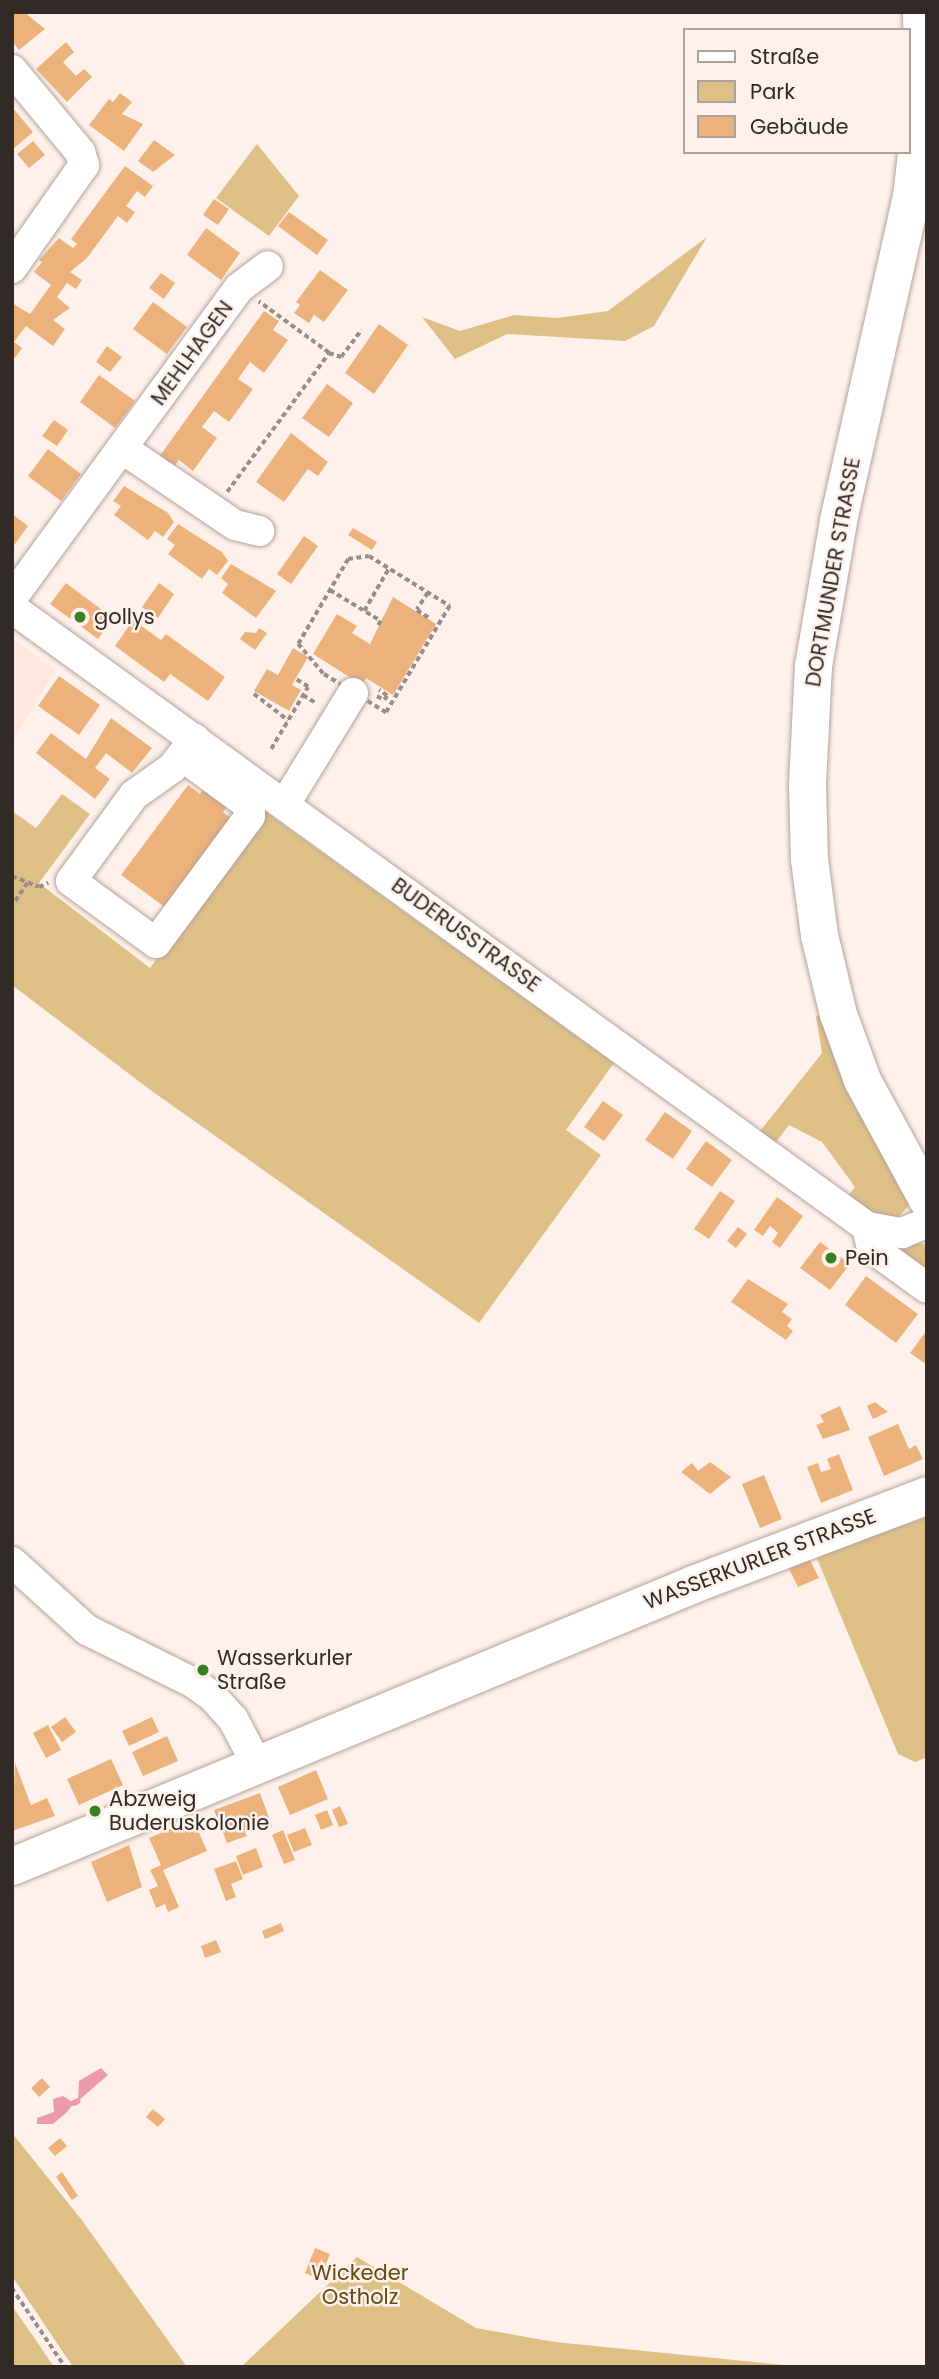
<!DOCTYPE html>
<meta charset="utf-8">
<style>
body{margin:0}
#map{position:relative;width:939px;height:2379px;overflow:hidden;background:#fef1eb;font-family:Poppins,sans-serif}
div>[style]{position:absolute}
.built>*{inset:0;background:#ffe7dd}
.green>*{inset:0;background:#dec087}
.water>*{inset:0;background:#eb9baa}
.stream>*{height:6px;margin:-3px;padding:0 3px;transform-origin:3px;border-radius:3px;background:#eb9baa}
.building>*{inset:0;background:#ecb27c}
.path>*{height:3.5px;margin-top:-1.75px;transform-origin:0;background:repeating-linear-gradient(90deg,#988e89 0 5px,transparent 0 8.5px)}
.roads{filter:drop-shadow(0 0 2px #b6a39a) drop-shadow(0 0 2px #b6a39a)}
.minor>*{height:30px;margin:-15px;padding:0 15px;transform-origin:15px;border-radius:15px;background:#fff}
.major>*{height:37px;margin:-18.5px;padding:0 18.5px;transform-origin:18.5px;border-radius:18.5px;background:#fff}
.dots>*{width:19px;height:19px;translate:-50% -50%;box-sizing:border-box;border:4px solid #fef1eb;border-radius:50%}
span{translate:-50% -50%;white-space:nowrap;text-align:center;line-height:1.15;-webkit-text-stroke:5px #fef1eb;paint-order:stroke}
.street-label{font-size:21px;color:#312a26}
.poi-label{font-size:21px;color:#312a26}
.left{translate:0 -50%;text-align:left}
.park-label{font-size:21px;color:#634a14}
.frame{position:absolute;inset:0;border:14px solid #312a26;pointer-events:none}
.legend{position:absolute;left:683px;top:28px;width:228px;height:126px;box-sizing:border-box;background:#fef1eb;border:2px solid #aca19c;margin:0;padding:9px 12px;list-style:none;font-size:21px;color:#312a26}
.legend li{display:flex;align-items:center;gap:14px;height:35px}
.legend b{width:35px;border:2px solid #aca19c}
</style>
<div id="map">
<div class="built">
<div style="clip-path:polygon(12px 638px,55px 670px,12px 743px)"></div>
</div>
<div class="green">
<div style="clip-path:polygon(257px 144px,299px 196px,269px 236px,216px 198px)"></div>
<div style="clip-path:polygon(707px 237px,654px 326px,625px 341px,507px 334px,455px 359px,422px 317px,460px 331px,514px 315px,557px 318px,608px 311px)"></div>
<div style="clip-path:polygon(62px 794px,90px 814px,39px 883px,150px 968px,263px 810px,614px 1063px,566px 1130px,601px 1155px,479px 1323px,149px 1089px,12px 985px,12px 811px,36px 828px)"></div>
<div style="clip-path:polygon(825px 1013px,911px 1203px,895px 1221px,887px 1222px,845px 1200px,855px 1187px,822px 1142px,789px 1125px,773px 1146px,757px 1135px,822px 1053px,816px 1016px)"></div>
<div style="clip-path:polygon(916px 1243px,927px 1245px,927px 1283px,882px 1244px)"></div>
<div style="clip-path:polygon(927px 1517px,927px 1757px,915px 1762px,898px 1754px,816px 1556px)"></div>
<div style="clip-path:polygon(12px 2133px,81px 2219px,187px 2367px,73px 2367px,12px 2276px)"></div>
<div style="clip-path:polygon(357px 2257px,476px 2328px,555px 2342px,803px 2367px,241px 2367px)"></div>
<div style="clip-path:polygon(12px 2306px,31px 2333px,54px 2367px,12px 2367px)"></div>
</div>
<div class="water">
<div style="clip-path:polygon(101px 2068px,108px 2075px,78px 2101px,79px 2081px)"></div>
<div style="clip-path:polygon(63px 2096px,74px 2103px,67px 2112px,53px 2124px,37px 2124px,37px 2118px,54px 2112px,53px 2099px)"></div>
</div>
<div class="stream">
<div style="left:74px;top:2103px;width:4px;rotate:-27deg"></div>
</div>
<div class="building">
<div style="clip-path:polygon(12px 12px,24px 12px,45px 29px,19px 50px,12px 41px)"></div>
<div style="clip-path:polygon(66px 42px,74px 52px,63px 62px,76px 76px,84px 69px,92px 77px,67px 102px,36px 69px)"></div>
<div style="clip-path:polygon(120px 93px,132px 102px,122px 114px,143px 124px,124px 151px,89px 125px,109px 99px,113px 102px)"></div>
<div style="clip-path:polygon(12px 107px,33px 132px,12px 150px)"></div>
<div style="clip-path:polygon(154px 140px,175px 155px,153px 172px,138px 161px)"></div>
<div style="clip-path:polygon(33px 141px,45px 155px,29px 168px,17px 154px)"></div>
<div style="clip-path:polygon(125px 166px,153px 186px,145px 197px,137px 191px,126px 206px,135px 212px,127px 223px,118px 216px,87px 258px,70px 272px,82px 280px,76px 289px,67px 283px,57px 297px,70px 308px,53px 320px,65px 329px,53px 346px,26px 326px,14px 342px,22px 348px,15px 358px,12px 355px,12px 303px,30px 314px,51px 285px,34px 272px,42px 262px,39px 260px,59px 238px,73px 248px,77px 244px,71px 239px)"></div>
<div style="clip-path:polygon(214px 199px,229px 209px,218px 225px,203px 215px)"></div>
<div style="clip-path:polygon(289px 212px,328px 240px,317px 255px,278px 226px)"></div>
<div style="clip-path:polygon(206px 228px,240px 253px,221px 280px,187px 255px)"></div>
<div style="clip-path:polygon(320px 270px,348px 290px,324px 322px,314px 315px,309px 323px,294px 313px,300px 305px,296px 302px)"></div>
<div style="clip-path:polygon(161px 273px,175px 283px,164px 299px,149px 288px)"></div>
<div style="clip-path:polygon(153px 302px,187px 327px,167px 354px,133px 329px)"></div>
<div style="clip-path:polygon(264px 311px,279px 321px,273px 330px,288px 340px,264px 373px,250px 362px,238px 379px,253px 389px,229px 422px,214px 411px,202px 427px,217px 438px,193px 471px,179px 460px,173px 468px,159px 457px)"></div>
<div style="clip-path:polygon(379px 324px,408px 345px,374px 394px,345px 373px)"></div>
<div style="clip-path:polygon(107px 346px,122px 357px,110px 372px,96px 362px)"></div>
<div style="clip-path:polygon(99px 375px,135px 401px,115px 428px,80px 402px)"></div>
<div style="clip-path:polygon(327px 384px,353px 403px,329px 437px,302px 418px)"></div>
<div style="clip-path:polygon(54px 420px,68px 430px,57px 446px,42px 436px)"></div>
<div style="clip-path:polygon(291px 433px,328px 462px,318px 476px,308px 469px,284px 502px,256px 482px)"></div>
<div style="clip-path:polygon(48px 449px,81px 474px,61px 501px,28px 476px)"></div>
<div style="clip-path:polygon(124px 486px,168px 513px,174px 522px,163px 537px,155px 531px,148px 540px,114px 515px,121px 506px,113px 501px)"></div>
<div style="clip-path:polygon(12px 514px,28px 526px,12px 548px)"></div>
<div style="clip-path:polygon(178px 524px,222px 552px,228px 561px,217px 575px,209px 569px,202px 579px,168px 554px,175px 545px,167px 539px)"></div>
<div style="clip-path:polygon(353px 528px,377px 542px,372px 550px,348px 535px)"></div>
<div style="clip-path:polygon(304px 536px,318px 546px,291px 584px,277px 574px)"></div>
<div style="clip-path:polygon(231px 564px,276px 591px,256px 618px,222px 593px,228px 584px,221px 578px)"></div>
<div style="clip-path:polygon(66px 583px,113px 618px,98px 639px,50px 604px)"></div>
<div style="clip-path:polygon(159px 583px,174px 594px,158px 618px,142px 607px)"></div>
<div style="clip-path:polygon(393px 597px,436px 624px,393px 695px,366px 678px,362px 685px,313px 654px,337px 614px,357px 626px,352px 633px,370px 644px)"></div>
<div style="clip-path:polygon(133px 620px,161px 640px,166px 634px,225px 677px,208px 701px,170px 674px,164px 682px,115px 646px)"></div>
<div style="clip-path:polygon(259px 628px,267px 633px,255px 650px,240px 639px,245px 632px,256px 633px)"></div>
<div style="clip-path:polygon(293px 648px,308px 657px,292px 685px,301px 690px,289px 711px,254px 691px,267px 669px,278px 675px)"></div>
<div style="clip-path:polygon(59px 676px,100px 705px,79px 735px,38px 706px)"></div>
<div style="clip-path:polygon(111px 718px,152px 748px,132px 773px,106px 753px,95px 768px,110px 779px,95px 799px,36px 753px,51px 733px,86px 759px)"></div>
<div style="clip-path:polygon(188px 785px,200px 794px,205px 787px,229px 805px,223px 812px,232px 819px,166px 908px,121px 875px)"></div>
<div style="clip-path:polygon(603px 1101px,623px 1115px,604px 1141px,584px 1127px)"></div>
<div style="clip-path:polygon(665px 1112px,692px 1131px,673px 1159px,645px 1140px)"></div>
<div style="clip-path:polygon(706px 1141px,732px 1160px,712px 1187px,686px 1169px)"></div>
<div style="clip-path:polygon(720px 1191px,735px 1201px,709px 1239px,694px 1229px)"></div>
<div style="clip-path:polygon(777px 1197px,803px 1216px,780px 1248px,772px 1242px,778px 1233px,770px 1226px,763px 1236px,754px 1230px)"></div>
<div style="clip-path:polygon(738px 1227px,747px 1234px,736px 1248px,727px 1241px)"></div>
<div style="clip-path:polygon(820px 1242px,850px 1264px,830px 1290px,800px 1268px)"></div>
<div style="clip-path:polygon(866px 1276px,918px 1314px,896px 1343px,845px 1305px)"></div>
<div style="clip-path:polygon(748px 1279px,788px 1304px,782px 1312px,792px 1319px,787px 1326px,793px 1331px,786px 1340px,731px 1302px)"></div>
<div style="clip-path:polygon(927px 1330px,927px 1365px,910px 1353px)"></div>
<div style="clip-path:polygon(875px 1402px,888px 1412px,873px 1419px,867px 1406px)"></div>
<div style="clip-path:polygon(840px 1406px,850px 1430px,823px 1439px,816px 1425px,824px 1422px,820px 1415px)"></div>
<div style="clip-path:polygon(898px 1424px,909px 1449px,916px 1445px,923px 1459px,884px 1476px,868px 1437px)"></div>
<div style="clip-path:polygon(839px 1454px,853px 1490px,821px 1503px,807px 1467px,818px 1463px,821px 1472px,831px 1469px,827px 1459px)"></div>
<div style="clip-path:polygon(710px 1462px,731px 1477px,710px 1494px,681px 1472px,692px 1463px,698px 1471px)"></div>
<div style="clip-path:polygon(764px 1475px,782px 1519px,760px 1528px,742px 1484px)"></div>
<div style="clip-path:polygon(809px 1558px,819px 1578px,798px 1587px,788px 1567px)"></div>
<div style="clip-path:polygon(65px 1717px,76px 1732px,62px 1742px,51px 1727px)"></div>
<div style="clip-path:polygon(152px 1717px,159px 1732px,129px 1746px,122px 1731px)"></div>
<div style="clip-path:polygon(48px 1725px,61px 1750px,46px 1758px,33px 1733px)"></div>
<div style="clip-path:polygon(167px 1736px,178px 1761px,143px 1776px,132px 1752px)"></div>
<div style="clip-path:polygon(111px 1759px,123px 1785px,79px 1805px,67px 1779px)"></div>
<div style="clip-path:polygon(15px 1763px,31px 1805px,47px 1798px,55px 1816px,12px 1831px)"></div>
<div style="clip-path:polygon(316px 1770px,328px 1799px,290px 1815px,278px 1787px)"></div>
<div style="clip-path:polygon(260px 1793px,272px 1826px,244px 1830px,247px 1836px,227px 1843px,214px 1810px)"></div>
<div style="clip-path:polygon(340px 1806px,348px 1824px,339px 1827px,332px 1810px)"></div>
<div style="clip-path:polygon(327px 1810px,333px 1825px,321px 1830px,315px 1815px)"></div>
<div style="clip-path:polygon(193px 1819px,207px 1851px,163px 1870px,179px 1907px,168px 1912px,165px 1904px,156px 1908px,149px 1890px,158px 1886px,150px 1870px,161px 1865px,149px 1838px)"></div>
<div style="clip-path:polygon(305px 1828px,312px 1845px,294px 1852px,287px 1835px)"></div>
<div style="clip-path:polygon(283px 1830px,295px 1860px,284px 1864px,272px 1835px)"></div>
<div style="clip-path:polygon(129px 1845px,142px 1887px,107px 1902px,91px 1862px)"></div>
<div style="clip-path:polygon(256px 1848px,263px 1867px,243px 1875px,236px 1856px)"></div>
<div style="clip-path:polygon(236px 1861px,243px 1879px,231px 1884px,236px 1897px,226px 1901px,214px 1869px)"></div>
<div style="clip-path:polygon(281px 1923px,284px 1931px,265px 1939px,262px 1931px)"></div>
<div style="clip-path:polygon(216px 1940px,221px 1952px,205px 1958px,201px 1946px)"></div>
<div style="clip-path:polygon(42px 2078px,50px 2087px,39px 2097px,31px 2088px)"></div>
<div style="clip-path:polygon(153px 2109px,165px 2119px,158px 2127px,146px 2117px)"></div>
<div style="clip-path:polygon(60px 2138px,67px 2146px,55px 2156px,48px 2148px)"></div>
<div style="clip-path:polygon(62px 2172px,78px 2196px,72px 2200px,56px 2177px)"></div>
<div style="clip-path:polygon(315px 2248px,330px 2254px,320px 2279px,305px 2273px)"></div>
</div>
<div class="path">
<div style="left:329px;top:353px;width:13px;rotate:18deg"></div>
<div style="left:341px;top:357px;width:34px;rotate:-53deg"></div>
<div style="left:227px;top:492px;width:172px;rotate:-53.7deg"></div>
<div style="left:329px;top:353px;width:87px;rotate:-143.9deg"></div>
<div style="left:369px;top:556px;width:95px;rotate:31.7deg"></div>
<div style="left:450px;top:606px;width:125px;rotate:120.9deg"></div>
<div style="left:386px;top:713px;width:74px;rotate:-148.2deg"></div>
<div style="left:323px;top:674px;width:39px;rotate:-130deg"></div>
<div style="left:298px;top:644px;width:99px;rotate:-59.5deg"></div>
<div style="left:348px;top:559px;width:21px;rotate:-8deg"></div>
<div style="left:330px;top:590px;width:60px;rotate:31.3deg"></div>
<div style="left:381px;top:621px;width:8px;rotate:120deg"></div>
<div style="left:428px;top:593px;width:20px;rotate:123deg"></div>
<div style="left:417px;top:610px;width:17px;rotate:33deg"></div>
<div style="left:364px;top:611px;width:50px;rotate:-59.8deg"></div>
<div style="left:254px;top:694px;width:43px;rotate:37.4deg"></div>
<div style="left:303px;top:695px;width:15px;rotate:32deg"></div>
<div style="left:377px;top:696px;width:8px;rotate:30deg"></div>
<div style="left:384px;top:700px;width:5px;rotate:-53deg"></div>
<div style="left:387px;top:696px;width:10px;rotate:-143deg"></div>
<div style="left:271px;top:749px;width:72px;rotate:-59.2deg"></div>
<div style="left:308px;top:687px;width:15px;rotate:-148deg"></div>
<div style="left:12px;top:876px;width:29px;rotate:22deg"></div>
<div style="left:39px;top:887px;width:10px;rotate:-24deg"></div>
<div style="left:15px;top:901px;width:22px;rotate:-56deg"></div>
<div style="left:12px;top:2288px;width:95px;rotate:56.1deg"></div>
</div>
<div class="roads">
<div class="minor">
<div style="left:12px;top:70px;width:107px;rotate:50.3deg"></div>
<div style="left:80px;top:152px;width:14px;rotate:73deg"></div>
<div style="left:84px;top:165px;width:126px;rotate:125deg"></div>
<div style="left:123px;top:449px;width:135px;rotate:34.2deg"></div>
<div style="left:235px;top:525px;width:25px;rotate:14deg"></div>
<div style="left:12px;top:598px;width:384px;rotate:-53.8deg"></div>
<div style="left:239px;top:288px;width:36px;rotate:-37deg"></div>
<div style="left:12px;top:608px;width:1056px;rotate:35.9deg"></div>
<div style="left:867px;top:1227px;width:36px;rotate:10deg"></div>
<div style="left:902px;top:1233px;width:27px;rotate:-22deg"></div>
<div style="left:182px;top:756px;width:84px;rotate:36.3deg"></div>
<div style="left:250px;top:806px;width:10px;rotate:90deg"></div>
<div style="left:250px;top:816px;width:158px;rotate:126.5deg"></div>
<div style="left:156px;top:943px;width:105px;rotate:-143.9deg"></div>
<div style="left:71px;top:881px;width:107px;rotate:-53.8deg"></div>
<div style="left:134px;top:795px;width:47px;rotate:-35.4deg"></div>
<div style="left:172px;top:768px;width:37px;rotate:-52deg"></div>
<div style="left:285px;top:804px;width:130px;rotate:-58.5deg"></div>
<div style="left:867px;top:1227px;width:22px;rotate:77deg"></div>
<div style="left:872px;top:1248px;width:68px;rotate:36deg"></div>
<div style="left:12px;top:1562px;width:101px;rotate:42.2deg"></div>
<div style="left:87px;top:1630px;width:119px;rotate:26.4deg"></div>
<div style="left:194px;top:1683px;width:24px;rotate:36deg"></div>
<div style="left:213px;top:1697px;width:30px;rotate:48deg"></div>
<div style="left:233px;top:1719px;width:50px;rotate:62.4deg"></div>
</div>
<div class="major">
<div style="left:921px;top:12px;width:81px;rotate:88.6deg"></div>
<div style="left:923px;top:93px;width:104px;rotate:96.6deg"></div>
<div style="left:911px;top:196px;width:333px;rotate:102.7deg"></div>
<div style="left:838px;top:521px;width:146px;rotate:99.8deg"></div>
<div style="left:813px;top:665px;width:119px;rotate:92.9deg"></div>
<div style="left:807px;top:784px;width:75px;rotate:88.5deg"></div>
<div style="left:809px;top:859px;width:77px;rotate:82.5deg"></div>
<div style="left:819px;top:935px;width:81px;rotate:76.5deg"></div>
<div style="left:838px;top:1014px;width:70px;rotate:70deg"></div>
<div style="left:862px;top:1080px;width:136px;rotate:61.4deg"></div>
<div style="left:12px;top:1866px;width:737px;rotate:-22.49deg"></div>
<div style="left:693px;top:1584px;width:250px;rotate:-20.8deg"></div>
</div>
</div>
<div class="dots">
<div style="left:80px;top:617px;background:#388025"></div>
<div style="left:831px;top:1258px;background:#388025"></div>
<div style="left:203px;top:1670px;background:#388025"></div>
<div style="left:95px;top:1811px;background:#388025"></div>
</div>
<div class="street-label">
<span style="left:192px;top:353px;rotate:-54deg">MEHLHAGEN</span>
<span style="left:833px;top:572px;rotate:-80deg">DORTMUNDER STRASSE</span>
<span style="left:466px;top:935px;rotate:36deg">BUDERUSSTRASSE</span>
<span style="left:760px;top:1559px;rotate:-21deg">WASSERKURLER STRASSE</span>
</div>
<div class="poi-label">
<span class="left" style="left:94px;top:617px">gollys</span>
<span class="left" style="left:845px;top:1258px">Pein</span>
<span class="left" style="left:217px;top:1670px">Wasserkurler<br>Straße</span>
<span class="left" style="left:109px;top:1811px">Abzweig<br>Buderuskolonie</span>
</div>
<div class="park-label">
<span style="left:360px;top:2285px">Wickeder<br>Ostholz</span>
</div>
<div class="frame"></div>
<ul class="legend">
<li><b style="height:9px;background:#fff"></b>Straße</li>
<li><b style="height:19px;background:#dec087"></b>Park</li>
<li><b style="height:19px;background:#ecb27c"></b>Gebäude</li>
</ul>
</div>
